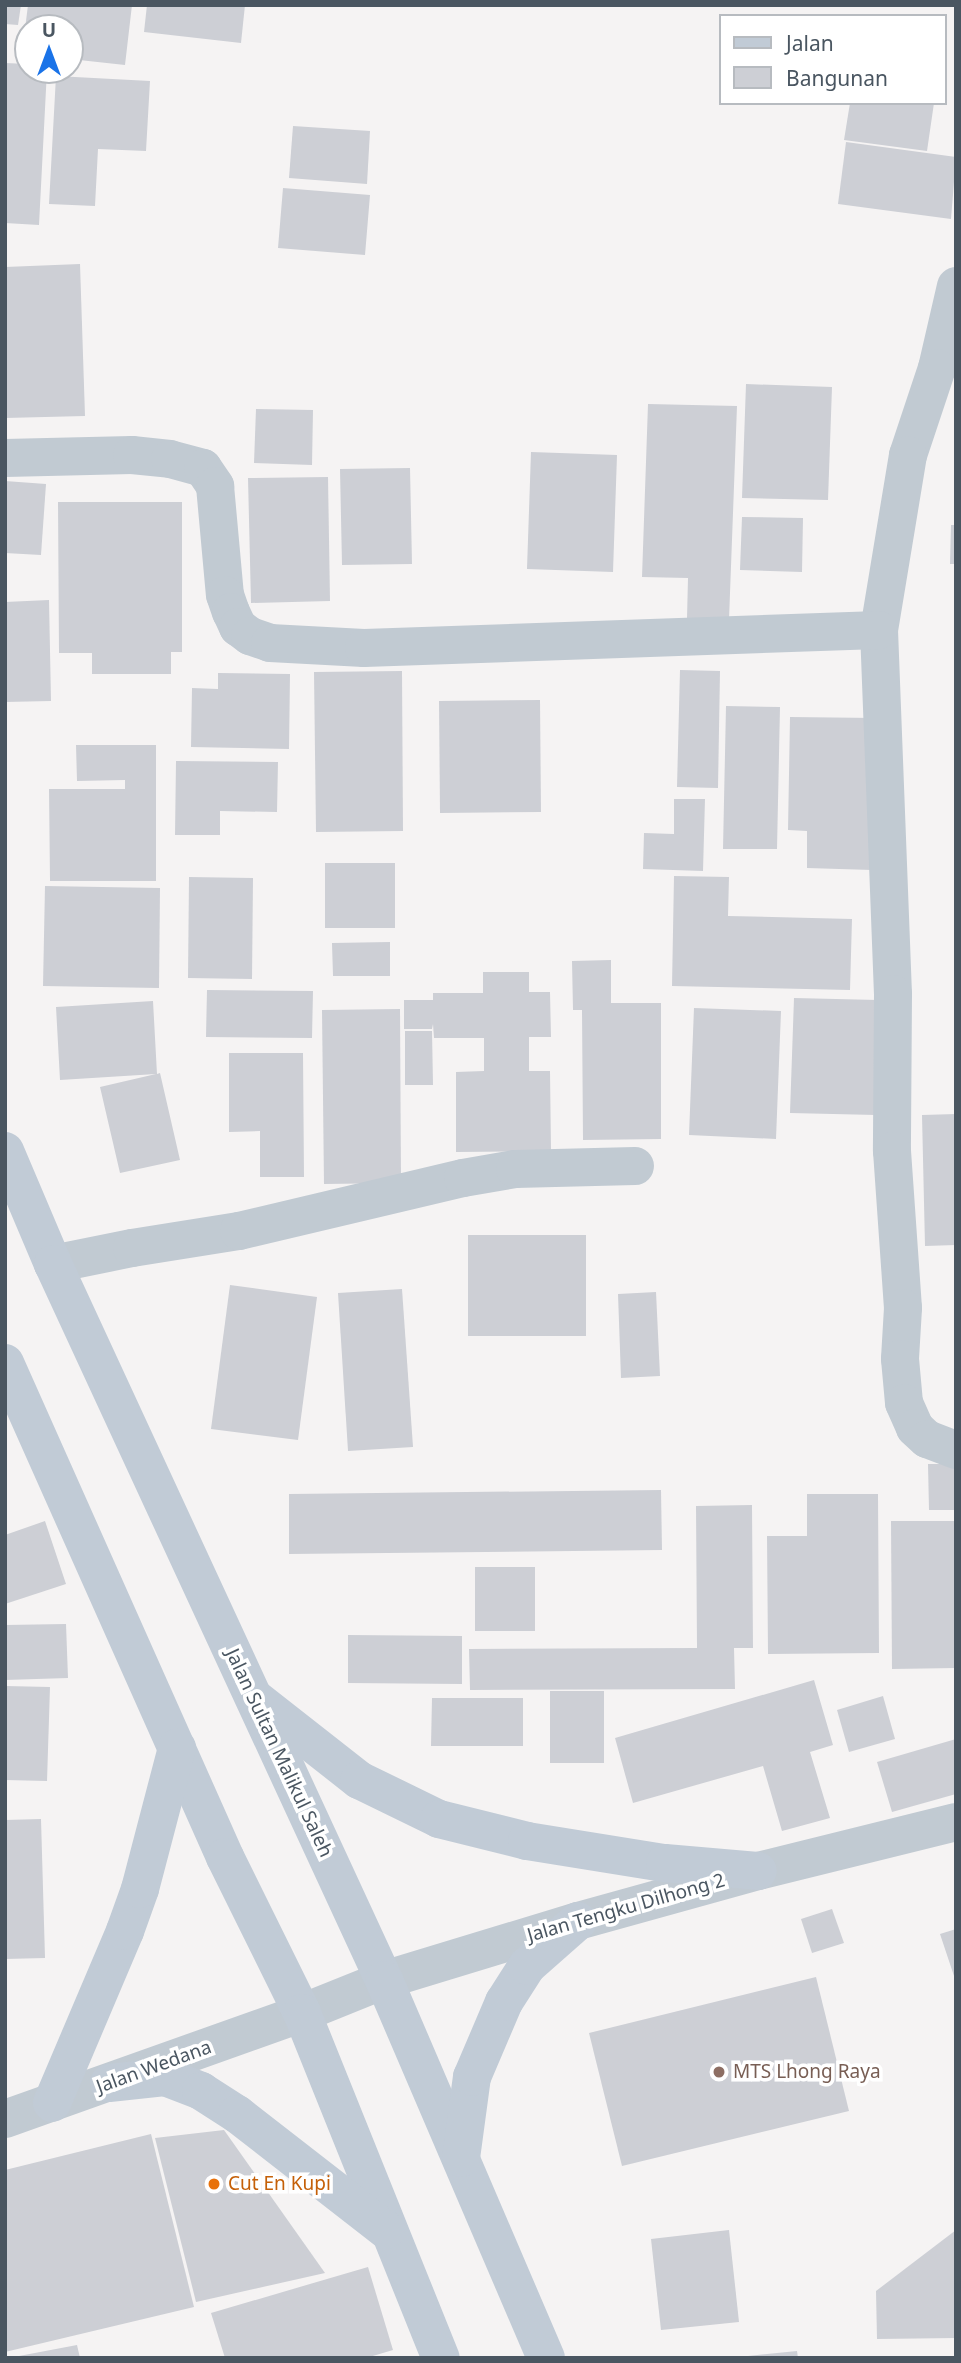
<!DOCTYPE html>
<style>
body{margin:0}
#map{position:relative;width:961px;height:2363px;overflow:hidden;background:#f5f3f3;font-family:"Noto Sans",sans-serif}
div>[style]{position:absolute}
.building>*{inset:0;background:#cdcfd5}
.minor>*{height:38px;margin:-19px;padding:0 19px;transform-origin:19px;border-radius:19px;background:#c1cad2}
.tertiary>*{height:38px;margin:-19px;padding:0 19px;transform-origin:19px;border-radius:19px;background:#c1cad2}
.secondary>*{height:38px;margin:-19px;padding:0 19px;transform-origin:19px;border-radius:19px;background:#c1cbd6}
.dots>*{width:19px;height:19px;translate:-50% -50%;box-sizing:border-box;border:4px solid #fff;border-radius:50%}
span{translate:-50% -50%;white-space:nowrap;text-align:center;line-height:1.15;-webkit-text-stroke:7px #fff;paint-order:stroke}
.street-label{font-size:19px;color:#4a5661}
.education-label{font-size:19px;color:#785e54}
.left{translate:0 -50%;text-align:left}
.food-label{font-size:19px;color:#c56008}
.frame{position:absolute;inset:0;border:7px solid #4a5661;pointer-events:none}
.legend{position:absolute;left:719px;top:14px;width:228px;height:91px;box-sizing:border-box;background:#fff;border:2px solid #b7bbc0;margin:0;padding:9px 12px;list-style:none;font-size:21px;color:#4a5661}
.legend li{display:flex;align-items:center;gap:14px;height:35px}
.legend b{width:35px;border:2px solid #b7bbc0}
.north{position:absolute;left:14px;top:14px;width:70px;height:70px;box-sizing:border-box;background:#fff;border:2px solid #b7bbc0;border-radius:50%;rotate:0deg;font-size:19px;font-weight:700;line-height:28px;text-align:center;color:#4a5661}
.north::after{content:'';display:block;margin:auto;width:24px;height:32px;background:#1a73e8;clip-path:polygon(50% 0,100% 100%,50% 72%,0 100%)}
</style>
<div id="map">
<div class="building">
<div style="clip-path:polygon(5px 5px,21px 5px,18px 25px,5px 24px)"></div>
<div style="clip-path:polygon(28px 5px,132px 5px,125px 65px,70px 59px,70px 28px,28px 28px,28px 54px,22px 53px)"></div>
<div style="clip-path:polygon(147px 5px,245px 5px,241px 43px,144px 32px)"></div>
<div style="clip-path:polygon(5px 63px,28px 64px,28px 70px,47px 70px,39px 225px,5px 223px)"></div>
<div style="clip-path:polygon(56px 76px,150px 81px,146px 151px,98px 149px,95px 206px,49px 204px)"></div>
<div style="clip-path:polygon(850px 103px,934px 103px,927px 151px,844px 140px)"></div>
<div style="clip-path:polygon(293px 126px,370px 131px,367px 184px,289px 178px)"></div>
<div style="clip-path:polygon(846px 142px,956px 157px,951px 219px,838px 204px)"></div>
<div style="clip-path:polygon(283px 188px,370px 195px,365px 255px,278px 248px)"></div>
<div style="clip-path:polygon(80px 264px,85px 416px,5px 418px,5px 267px)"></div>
<div style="clip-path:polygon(746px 384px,832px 387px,828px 500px,742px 498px)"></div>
<div style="clip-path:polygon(648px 404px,737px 406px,729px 620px,687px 618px,688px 578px,642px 577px)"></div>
<div style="clip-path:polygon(256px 409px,313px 410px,312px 465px,254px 463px)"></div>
<div style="clip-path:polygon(531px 452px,617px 455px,613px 572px,527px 569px)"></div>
<div style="clip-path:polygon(410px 468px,412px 564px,342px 565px,340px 469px)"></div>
<div style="clip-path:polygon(328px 477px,330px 601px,251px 603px,248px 478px)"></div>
<div style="clip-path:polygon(5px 481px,46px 484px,41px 555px,5px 553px)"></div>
<div style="clip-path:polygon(58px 502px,182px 502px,182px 652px,171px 652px,171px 674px,92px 674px,92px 653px,59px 653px)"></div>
<div style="clip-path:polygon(742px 517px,803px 518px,802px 572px,740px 570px)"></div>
<div style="clip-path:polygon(951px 525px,956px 525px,956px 564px,950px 564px)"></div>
<div style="clip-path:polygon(49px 600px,51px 701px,5px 702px,5px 602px)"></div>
<div style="clip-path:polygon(680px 670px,720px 671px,718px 788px,677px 787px)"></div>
<div style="clip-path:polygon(402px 671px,403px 831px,316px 832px,314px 672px)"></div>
<div style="clip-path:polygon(218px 673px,290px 674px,289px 749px,191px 747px,192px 688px,218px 689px)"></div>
<div style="clip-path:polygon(540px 700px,541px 812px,440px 813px,439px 701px)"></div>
<div style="clip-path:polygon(726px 706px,780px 707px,777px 849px,723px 849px)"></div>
<div style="clip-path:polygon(790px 717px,876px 718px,872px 870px,807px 868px,807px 831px,788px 830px)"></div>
<div style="clip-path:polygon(76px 745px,156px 745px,156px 881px,50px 881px,49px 789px,125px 789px,125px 780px,77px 781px)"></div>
<div style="clip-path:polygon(176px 761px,278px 762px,277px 812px,220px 811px,220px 835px,175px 835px)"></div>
<div style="clip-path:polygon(674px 799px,705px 799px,703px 871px,643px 869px,644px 833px,674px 834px)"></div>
<div style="clip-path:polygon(325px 863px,395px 863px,395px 928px,325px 928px)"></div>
<div style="clip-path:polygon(674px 876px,729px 877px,728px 916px,852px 919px,850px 990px,672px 986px)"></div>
<div style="clip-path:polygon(189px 877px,253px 878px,252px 979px,188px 978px)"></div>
<div style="clip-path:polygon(45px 886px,160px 888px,159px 988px,43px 986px)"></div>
<div style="clip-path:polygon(390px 942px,390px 976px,333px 976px,332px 943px)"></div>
<div style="clip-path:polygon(611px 960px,611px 1003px,661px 1003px,661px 1139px,583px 1140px,582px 1010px,573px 1010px,572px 961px)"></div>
<div style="clip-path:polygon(483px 972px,529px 972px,529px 992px,550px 992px,551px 1037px,529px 1037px,529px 1071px,550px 1071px,551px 1151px,456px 1152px,456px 1072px,484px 1071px,484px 1038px,434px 1038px,433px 1024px,432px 1029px,404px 1029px,404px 1000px,433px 1000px,433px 993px,483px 993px)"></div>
<div style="clip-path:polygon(207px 990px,313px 991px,312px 1038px,206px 1037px)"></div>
<div style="clip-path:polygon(794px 998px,878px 1000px,876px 1115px,790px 1113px)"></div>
<div style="clip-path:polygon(153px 1001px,157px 1074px,160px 1073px,180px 1160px,120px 1173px,100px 1087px,156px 1074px,60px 1080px,56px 1007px)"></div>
<div style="clip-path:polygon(694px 1008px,781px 1011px,776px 1139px,689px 1135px)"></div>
<div style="clip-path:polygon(400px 1009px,401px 1183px,324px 1184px,322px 1010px)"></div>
<div style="clip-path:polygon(405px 1031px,432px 1031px,433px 1085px,405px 1085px)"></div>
<div style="clip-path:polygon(229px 1053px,303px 1053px,304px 1177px,260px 1177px,260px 1131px,229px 1132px)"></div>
<div style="clip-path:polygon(956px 1114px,956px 1245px,925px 1246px,922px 1115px)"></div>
<div style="clip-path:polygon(468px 1235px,586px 1235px,586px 1336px,468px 1336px)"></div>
<div style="clip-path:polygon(230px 1285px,317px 1297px,298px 1440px,211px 1429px)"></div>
<div style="clip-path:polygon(402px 1289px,413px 1447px,348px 1451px,338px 1293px)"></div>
<div style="clip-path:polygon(656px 1292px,660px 1376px,621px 1378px,618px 1294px)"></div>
<div style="clip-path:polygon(928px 1464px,956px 1464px,956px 1510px,929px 1510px)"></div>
<div style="clip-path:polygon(661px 1490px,662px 1550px,289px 1554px,289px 1494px)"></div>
<div style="clip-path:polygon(807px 1494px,878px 1494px,879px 1653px,768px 1654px,767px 1536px,807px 1536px)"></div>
<div style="clip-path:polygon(752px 1505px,753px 1648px,734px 1648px,735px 1689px,470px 1690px,469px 1649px,697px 1648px,696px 1506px)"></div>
<div style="clip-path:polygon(45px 1521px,66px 1584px,5px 1604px,5px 1535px)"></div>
<div style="clip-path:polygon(891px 1521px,956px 1521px,956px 1668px,892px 1669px)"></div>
<div style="clip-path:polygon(475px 1567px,535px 1567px,535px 1631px,475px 1631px)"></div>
<div style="clip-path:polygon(66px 1624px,68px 1678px,5px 1680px,5px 1625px)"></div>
<div style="clip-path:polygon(348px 1635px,462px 1636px,462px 1684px,348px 1683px)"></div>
<div style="clip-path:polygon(814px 1680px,833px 1745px,810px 1752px,830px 1818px,782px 1831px,763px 1766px,633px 1803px,615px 1738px)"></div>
<div style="clip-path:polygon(5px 1686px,50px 1687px,47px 1781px,5px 1780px)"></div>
<div style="clip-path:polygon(550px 1691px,604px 1691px,604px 1763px,550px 1763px)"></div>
<div style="clip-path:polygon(883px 1696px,895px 1739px,849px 1752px,837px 1710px)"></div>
<div style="clip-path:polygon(432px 1698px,523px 1698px,523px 1746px,431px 1746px)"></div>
<div style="clip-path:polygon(956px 1739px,956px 1794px,892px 1812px,877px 1762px)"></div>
<div style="clip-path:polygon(41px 1819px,45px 1958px,5px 1959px,5px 1820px)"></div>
<div style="clip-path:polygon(832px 1909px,844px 1943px,812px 1953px,801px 1919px)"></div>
<div style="clip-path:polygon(956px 1929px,956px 1979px,955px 1979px,940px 1934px)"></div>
<div style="clip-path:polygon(816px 1977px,849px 2111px,622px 2166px,589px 2033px)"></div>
<div style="clip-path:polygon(224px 2130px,325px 2273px,196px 2302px,155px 2138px)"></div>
<div style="clip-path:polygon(151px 2134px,194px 2307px,5px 2352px,5px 2170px)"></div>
<div style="clip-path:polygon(729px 2230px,739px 2322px,661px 2330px,651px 2239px)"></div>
<div style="clip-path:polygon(956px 2230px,956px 2338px,877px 2339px,876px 2291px)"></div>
<div style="clip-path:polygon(368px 2267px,393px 2350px,366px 2358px,225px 2358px,211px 2313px)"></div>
<div style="clip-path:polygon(77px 2345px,80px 2358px,19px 2358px,19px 2356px)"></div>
<div style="clip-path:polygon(797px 2351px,798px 2358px,748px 2358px,748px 2356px)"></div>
</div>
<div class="minor">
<div style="left:956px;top:286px;width:84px;rotate:103deg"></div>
<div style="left:937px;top:368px;width:92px;rotate:108.4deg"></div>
<div style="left:908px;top:455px;width:177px;rotate:99.4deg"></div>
<div style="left:879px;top:630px;width:364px;rotate:87.8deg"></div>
<div style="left:893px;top:994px;width:157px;rotate:90.4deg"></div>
<div style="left:892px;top:1151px;width:157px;rotate:86deg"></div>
<div style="left:903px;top:1308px;width:51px;rotate:93.4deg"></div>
<div style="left:900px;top:1359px;width:44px;rotate:84.8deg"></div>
<div style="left:904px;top:1403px;width:27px;rotate:66deg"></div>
<div style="left:915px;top:1428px;width:16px;rotate:43deg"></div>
<div style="left:927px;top:1439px;width:31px;rotate:21deg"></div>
<div style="left:5px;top:458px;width:127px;rotate:-1.4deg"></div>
<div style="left:132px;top:455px;width:38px;rotate:6deg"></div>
<div style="left:170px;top:459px;width:34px;rotate:15deg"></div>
<div style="left:203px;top:468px;width:22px;rotate:56deg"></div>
<div style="left:215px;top:486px;width:109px;rotate:84.8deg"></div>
<div style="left:225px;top:595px;width:18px;rotate:71deg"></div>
<div style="left:231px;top:612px;width:17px;rotate:65deg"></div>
<div style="left:238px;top:627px;width:15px;rotate:37deg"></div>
<div style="left:250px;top:636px;width:21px;rotate:19deg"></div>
<div style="left:270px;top:643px;width:94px;rotate:3deg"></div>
<div style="left:364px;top:648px;width:515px;rotate:-2deg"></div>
<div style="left:53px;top:1264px;width:81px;rotate:-11.4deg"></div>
<div style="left:132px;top:1248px;width:108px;rotate:-9deg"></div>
<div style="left:239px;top:1231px;width:230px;rotate:-13.3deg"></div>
<div style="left:463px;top:1178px;width:53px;rotate:-9.8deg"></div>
<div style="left:515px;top:1169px;width:120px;rotate:-1.4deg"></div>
</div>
<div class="tertiary">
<div style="left:5px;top:2119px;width:315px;rotate:-19.6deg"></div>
<div style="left:302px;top:2013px;width:88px;rotate:-21.9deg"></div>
<div style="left:384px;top:1980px;width:203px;rotate:-16.9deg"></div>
<div style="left:578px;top:1921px;width:187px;rotate:-15.5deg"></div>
<div style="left:758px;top:1871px;width:204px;rotate:-13.9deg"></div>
</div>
<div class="secondary">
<div style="left:5px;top:1151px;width:123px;rotate:67deg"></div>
<div style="left:53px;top:1264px;width:789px;rotate:65.19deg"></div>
<div style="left:384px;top:1980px;width:411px;rotate:66.8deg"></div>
<div style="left:5px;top:1363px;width:541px;rotate:65.99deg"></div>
<div style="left:225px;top:1857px;width:174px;rotate:63.7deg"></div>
<div style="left:302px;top:2013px;width:372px;rotate:68.1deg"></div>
<div style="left:257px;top:1700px;width:130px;rotate:38.1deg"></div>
<div style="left:359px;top:1780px;width:89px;rotate:26deg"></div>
<div style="left:439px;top:1819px;width:91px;rotate:14deg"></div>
<div style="left:527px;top:1841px;width:140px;rotate:9.1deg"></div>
<div style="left:665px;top:1863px;width:93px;rotate:4.9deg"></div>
<div style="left:109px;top:2083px;width:56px;rotate:-6.1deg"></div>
<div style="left:165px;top:2077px;width:39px;rotate:21deg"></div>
<div style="left:201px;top:2091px;width:43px;rotate:32.6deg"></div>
<div style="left:237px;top:2114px;width:189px;rotate:37.9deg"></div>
<div style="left:52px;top:2103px;width:187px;rotate:-67deg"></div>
<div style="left:125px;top:1931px;width:45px;rotate:-70.3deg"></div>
<div style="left:140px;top:1889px;width:146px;rotate:-75.3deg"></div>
<div style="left:461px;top:2158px;width:82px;rotate:-82.3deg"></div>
<div style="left:472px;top:2077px;width:82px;rotate:-66.9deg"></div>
<div style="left:504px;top:2002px;width:43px;rotate:-57.4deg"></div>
<div style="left:527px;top:1966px;width:68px;rotate:-41.4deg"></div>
</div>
<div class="dots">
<div style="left:719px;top:2072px;background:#8d6e63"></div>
<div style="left:214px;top:2184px;background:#e8710a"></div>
</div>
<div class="street-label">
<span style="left:279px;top:1753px;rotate:65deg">Jalan Sultan Malikul Saleh</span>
<span style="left:626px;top:1908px;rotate:-16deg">Jalan Tengku Dilhong 2</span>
<span style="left:154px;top:2067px;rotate:-20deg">Jalan Wedana</span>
</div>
<div class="education-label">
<span class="left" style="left:733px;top:2072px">MTS Lhong Raya</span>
</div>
<div class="food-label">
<span class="left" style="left:228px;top:2184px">Cut En Kupi</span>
</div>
<div class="frame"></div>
<ul class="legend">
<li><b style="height:9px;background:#c1cbd6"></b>Jalan</li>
<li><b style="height:19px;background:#cdcfd5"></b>Bangunan</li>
</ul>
<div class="north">U</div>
</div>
